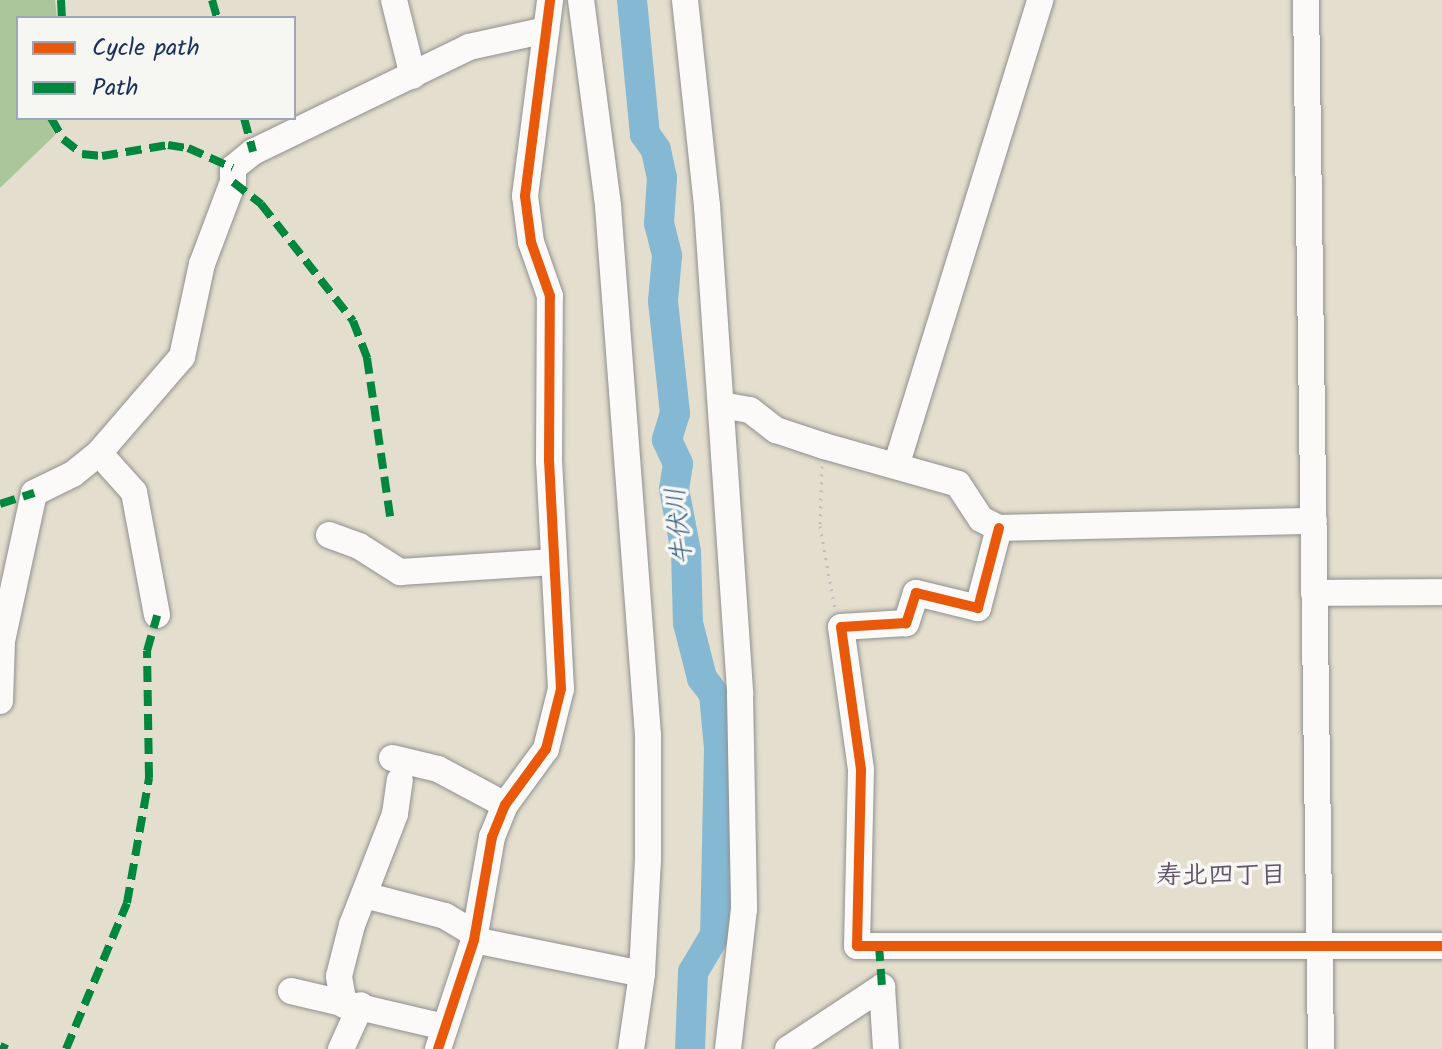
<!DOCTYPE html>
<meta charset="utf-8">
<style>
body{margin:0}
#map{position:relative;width:1442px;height:1049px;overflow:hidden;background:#e3decd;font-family:Kalam,"Klee One",sans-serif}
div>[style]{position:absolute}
.forest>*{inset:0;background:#abc69a}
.river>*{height:30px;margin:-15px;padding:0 15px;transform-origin:15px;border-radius:15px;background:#85b9d3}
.path>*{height:3px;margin-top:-1.5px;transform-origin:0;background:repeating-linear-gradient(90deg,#bebfc0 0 2px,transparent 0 8px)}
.roads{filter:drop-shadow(0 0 2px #8f908f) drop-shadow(0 0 2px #8f908f)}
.minor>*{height:26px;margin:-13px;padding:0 13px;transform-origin:13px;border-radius:13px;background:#fbfaf8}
.quiet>*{height:8px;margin-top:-4px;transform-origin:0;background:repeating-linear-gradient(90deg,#00873e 0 16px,transparent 0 24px)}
.cycleway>*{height:10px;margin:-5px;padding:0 5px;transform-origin:5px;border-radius:5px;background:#e8590c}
span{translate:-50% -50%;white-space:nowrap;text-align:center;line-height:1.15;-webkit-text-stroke:7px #f6f6f2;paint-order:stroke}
.water-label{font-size:26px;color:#325a88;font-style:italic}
.neighbourhood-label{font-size:26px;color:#615268;font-weight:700}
.legend{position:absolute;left:16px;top:16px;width:280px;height:104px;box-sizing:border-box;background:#f6f6f2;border:2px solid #9ea6b7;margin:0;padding:10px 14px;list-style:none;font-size:24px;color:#1b2f5e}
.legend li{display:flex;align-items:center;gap:16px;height:40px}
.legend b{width:40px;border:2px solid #9ea6b7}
</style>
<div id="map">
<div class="forest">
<div style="clip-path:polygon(0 0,55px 0,57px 18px,18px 18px,18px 118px,47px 118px,55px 135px,0 188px)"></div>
</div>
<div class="river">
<div style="left:632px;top:0;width:135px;rotate:84.5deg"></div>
<div style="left:645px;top:134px;width:19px;rotate:55deg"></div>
<div style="left:656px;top:150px;width:29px;rotate:78deg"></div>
<div style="left:662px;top:178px;width:45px;rotate:93.8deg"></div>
<div style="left:659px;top:223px;width:34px;rotate:76deg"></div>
<div style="left:667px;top:256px;width:45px;rotate:95.1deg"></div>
<div style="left:663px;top:301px;width:113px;rotate:83.9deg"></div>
<div style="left:675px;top:413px;width:28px;rotate:107deg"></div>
<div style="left:667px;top:440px;width:26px;rotate:65deg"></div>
<div style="left:678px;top:464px;width:25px;rotate:99deg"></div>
<div style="left:674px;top:489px;width:64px;rotate:79.2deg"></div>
<div style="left:686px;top:552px;width:71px;rotate:88.4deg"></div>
<div style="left:688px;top:623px;width:57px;rotate:75.7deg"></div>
<div style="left:702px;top:678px;width:20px;rotate:53deg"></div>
<div style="left:714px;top:694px;width:54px;rotate:84.7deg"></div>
<div style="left:719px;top:748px;width:187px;rotate:91.2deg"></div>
<div style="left:715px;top:935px;width:43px;rotate:120.7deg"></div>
<div style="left:693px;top:972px;width:77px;rotate:92.2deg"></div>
</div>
<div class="path">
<div style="left:822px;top:466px;width:60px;rotate:91.9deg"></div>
<div style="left:820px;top:526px;width:84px;rotate:79.8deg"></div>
</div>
<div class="roads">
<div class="minor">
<div style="left:394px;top:0;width:78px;rotate:76deg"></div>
<div style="left:581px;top:0;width:208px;rotate:82.5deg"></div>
<div style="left:608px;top:206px;width:531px;rotate:85.68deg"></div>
<div style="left:648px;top:735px;width:124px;rotate:90deg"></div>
<div style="left:648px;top:859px;width:115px;rotate:93deg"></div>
<div style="left:642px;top:974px;width:76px;rotate:98.3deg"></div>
<div style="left:685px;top:0;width:207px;rotate:83.9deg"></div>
<div style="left:707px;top:206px;width:490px;rotate:86.1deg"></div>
<div style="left:740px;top:695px;width:214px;rotate:88.9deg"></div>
<div style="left:744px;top:909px;width:141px;rotate:96.5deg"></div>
<div style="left:1306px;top:0;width:1049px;rotate:89.18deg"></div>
<div style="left:721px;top:405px;width:29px;rotate:10deg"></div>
<div style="left:750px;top:410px;width:33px;rotate:38deg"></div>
<div style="left:776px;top:430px;width:51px;rotate:18.4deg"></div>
<div style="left:824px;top:446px;width:139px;rotate:15.8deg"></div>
<div style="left:958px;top:484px;width:42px;rotate:56.7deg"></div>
<div style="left:981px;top:519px;width:20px;rotate:27deg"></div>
<div style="left:999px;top:528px;width:315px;rotate:-1.3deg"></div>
<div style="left:99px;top:453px;width:52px;rotate:48.1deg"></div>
<div style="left:134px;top:492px;width:125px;rotate:79.4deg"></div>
<div style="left:897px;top:463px;width:485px;rotate:-72.8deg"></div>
<div style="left:999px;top:528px;width:83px;rotate:104.7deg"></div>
<div style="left:978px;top:608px;width:64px;rotate:-166.4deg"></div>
<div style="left:916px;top:593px;width:32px;rotate:108deg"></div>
<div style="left:906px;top:623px;width:65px;rotate:176.5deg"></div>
<div style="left:841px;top:627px;width:144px;rotate:82deg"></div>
<div style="left:861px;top:770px;width:176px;rotate:91.3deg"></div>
<div style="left:857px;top:946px;width:585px"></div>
<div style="left:329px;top:535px;width:32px;rotate:20deg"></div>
<div style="left:359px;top:546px;width:49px;rotate:32.4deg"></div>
<div style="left:400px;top:572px;width:154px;rotate:-3.7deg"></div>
<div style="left:1314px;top:593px;width:128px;rotate:-0.4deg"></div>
<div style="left:0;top:701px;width:60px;rotate:-88.1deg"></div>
<div style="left:2px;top:641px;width:151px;rotate:-77.8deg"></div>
<div style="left:34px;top:493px;width:43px;rotate:-26deg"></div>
<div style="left:73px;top:474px;width:33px;rotate:-39deg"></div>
<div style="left:99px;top:453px;width:127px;rotate:-49.2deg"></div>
<div style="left:182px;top:357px;width:95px;rotate:-77.9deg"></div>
<div style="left:202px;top:264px;width:88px;rotate:-69.3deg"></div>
<div style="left:233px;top:182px;width:14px;rotate:-90deg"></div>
<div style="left:233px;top:168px;width:26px;rotate:-39deg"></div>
<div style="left:253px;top:152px;width:240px;rotate:-25.9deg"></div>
<div style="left:469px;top:47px;width:79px;rotate:-12.4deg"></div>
<div style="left:392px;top:758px;width:47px;rotate:13.4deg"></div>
<div style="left:438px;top:769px;width:76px;rotate:28.2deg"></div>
<div style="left:364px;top:895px;width:84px;rotate:14.5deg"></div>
<div style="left:445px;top:916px;width:33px;rotate:31deg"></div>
<div style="left:474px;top:940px;width:171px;rotate:11.4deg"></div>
<div style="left:291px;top:991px;width:158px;rotate:13.2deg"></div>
<div style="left:344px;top:1005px;width:29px;rotate:-100deg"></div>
<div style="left:339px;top:976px;width:53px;rotate:-75.7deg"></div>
<div style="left:352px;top:925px;width:119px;rotate:-68.8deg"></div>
<div style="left:395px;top:814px;width:34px;rotate:-82deg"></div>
<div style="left:341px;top:1049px;width:48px;rotate:-65.6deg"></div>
<div style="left:438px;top:1049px;width:115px;rotate:-71.7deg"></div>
<div style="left:474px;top:940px;width:105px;rotate:-80.1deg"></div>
<div style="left:492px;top:837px;width:35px;rotate:-68deg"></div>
<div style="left:505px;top:805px;width:69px;rotate:-53.8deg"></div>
<div style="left:546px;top:749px;width:62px;rotate:-76deg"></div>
<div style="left:561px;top:689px;width:228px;rotate:-93deg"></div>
<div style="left:549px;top:461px;width:165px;rotate:-89.7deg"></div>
<div style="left:550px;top:296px;width:57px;rotate:-109.4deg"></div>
<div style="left:531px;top:242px;width:46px;rotate:-97.4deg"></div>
<div style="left:525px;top:196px;width:198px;rotate:-82.7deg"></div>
<div style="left:788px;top:1049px;width:113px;rotate:-33.4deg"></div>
<div style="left:882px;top:987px;width:62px;rotate:86.3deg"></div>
</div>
</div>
<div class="quiet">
<div style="left:61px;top:0;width:18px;rotate:87deg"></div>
<div style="left:212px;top:0;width:19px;rotate:74deg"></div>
<div style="left:51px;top:118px;width:24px;rotate:60deg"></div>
<div style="left:63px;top:139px;width:24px;rotate:38deg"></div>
<div style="left:82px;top:154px;width:20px;rotate:6deg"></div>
<div style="left:102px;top:156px;width:67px;rotate:-9.5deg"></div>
<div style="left:168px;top:145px;width:20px;rotate:9deg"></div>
<div style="left:188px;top:148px;width:49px;rotate:24deg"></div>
<div style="left:244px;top:118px;width:35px;rotate:75deg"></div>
<div style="left:233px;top:182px;width:36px;rotate:38deg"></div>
<div style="left:261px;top:204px;width:149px;rotate:51.8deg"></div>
<div style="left:353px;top:321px;width:40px;rotate:69deg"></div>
<div style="left:367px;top:358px;width:160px;rotate:81.7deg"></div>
<div style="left:0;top:504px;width:36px;rotate:-18deg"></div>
<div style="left:879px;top:945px;width:42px;rotate:85.9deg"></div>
<div style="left:0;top:1046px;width:8px;rotate:23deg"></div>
<div style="left:66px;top:1049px;width:158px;rotate:-67.3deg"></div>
<div style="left:127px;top:903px;width:127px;rotate:-80deg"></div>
<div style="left:149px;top:778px;width:127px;rotate:-90.9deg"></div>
<div style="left:147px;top:651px;width:37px;rotate:-74deg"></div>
</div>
<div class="cycleway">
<div style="left:999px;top:528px;width:83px;rotate:104.7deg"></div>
<div style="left:978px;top:608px;width:64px;rotate:-166.4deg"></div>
<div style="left:916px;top:593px;width:32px;rotate:108deg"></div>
<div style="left:906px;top:623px;width:65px;rotate:176.5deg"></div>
<div style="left:841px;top:627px;width:144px;rotate:82deg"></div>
<div style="left:861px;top:770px;width:176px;rotate:91.3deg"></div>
<div style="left:857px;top:946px;width:585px"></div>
<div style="left:438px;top:1049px;width:115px;rotate:-71.7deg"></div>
<div style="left:474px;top:940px;width:105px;rotate:-80.1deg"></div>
<div style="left:492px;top:837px;width:35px;rotate:-68deg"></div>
<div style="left:505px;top:805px;width:69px;rotate:-53.8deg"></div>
<div style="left:546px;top:749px;width:62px;rotate:-76deg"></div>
<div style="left:561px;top:689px;width:228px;rotate:-93deg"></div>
<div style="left:549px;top:461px;width:165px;rotate:-89.7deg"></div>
<div style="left:550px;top:296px;width:57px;rotate:-109.4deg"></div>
<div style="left:531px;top:242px;width:46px;rotate:-97.4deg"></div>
<div style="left:525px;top:196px;width:198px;rotate:-82.7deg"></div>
</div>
<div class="water-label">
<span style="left:681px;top:526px;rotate:-96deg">牛伏川</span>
</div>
<div class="neighbourhood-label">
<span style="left:1221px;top:877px">寿北四丁目</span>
</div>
<ul class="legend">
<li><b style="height:10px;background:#e8590c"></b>Cycle path</li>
<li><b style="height:10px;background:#00873e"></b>Path</li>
</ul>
</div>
